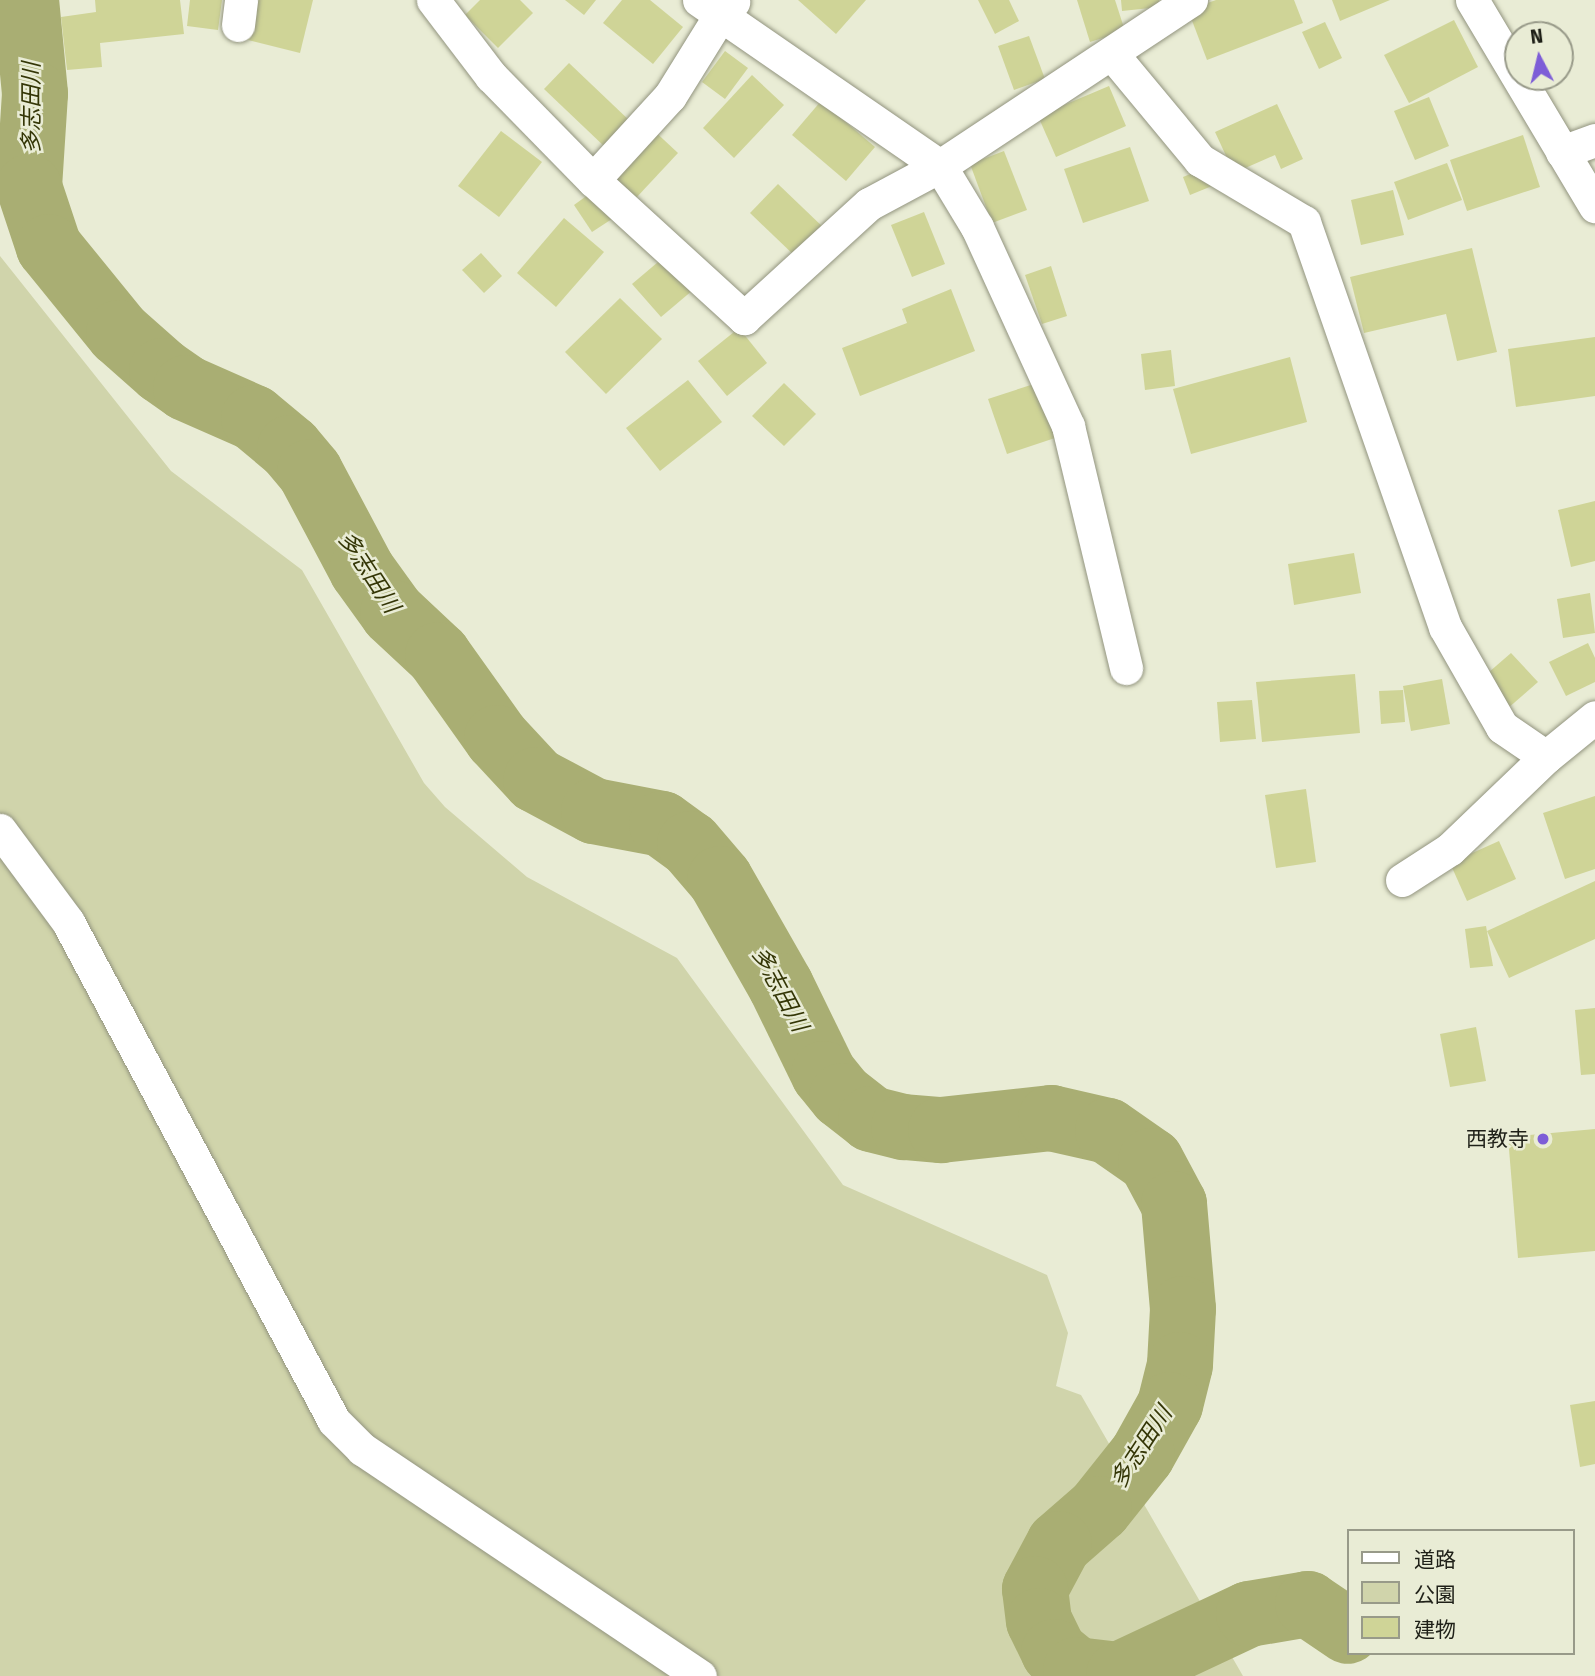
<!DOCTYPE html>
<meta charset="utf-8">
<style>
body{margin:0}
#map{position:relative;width:1595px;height:1676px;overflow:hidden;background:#e9ecd5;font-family:"Fira Sans","Noto Sans JP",sans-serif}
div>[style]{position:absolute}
.green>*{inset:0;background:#d0d4ab}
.river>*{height:66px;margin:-33px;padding:0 33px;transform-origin:33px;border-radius:33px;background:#a9ae73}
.building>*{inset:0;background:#cfd497}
.roads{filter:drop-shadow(0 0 2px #92947f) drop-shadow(0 0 2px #92947f)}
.street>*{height:33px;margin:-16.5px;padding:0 16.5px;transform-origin:16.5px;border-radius:16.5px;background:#fff}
.dots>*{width:19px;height:19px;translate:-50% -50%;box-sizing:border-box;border:4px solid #e9ecd5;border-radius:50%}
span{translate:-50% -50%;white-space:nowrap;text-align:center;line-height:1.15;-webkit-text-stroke:5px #e9ecd5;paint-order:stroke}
.poi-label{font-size:21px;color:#1f2018}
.right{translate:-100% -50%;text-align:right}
.water-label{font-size:23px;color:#343606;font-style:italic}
.legend{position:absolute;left:1347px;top:1529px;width:228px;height:126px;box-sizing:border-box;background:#e9ecd5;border:2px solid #989a89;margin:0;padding:9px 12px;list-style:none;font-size:21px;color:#1f2018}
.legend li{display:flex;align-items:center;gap:14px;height:35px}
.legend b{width:35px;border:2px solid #989a89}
.north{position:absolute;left:1504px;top:21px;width:70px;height:70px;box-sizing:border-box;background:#e9ecd5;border:2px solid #989a89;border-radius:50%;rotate:353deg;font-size:19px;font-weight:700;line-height:28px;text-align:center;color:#1f2018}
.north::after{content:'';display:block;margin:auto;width:24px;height:32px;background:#7d5dd7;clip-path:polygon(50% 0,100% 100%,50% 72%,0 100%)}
</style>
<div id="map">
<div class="green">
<div style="clip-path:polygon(0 256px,171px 471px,302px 570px,424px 783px,445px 807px,527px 877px,677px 958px,843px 1185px,1047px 1275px,1068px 1333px,1056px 1386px,1081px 1395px,1243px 1676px,0 1676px)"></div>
</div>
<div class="river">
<div style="left:26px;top:0;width:94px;rotate:84.5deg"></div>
<div style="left:35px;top:94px;width:93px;rotate:93.7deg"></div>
<div style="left:29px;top:187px;width:63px;rotate:71.6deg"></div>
<div style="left:49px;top:247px;width:111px;rotate:50.9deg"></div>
<div style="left:119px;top:333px;width:57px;rotate:41.5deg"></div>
<div style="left:162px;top:371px;width:29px;rotate:35deg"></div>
<div style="left:186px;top:388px;width:74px;rotate:23.8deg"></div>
<div style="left:254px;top:418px;width:47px;rotate:39.8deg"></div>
<div style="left:290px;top:448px;width:31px;rotate:50deg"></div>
<div style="left:310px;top:472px;width:111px;rotate:62deg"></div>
<div style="left:362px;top:570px;width:53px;rotate:54.2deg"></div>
<div style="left:393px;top:613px;width:62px;rotate:43deg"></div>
<div style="left:438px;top:655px;width:102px;rotate:54.6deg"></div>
<div style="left:497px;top:738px;width:57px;rotate:47.1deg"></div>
<div style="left:536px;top:780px;width:66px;rotate:28.1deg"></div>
<div style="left:594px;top:811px;width:69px;rotate:10.8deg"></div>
<div style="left:662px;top:824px;width:34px;rotate:36deg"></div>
<div style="left:690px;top:844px;width:46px;rotate:49.4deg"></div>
<div style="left:720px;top:879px;width:123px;rotate:60.3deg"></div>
<div style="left:781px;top:986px;width:98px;rotate:64deg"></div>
<div style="left:824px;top:1074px;width:28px;rotate:51deg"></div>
<div style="left:842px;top:1096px;width:37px;rotate:38deg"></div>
<div style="left:871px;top:1119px;width:34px;rotate:14deg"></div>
<div style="left:904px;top:1127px;width:37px;rotate:5deg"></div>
<div style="left:941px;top:1130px;width:111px;rotate:-6.2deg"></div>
<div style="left:1051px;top:1118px;width:58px;rotate:12.8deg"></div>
<div style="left:1108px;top:1131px;width:52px;rotate:34.9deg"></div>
<div style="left:1151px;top:1161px;width:49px;rotate:61.9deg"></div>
<div style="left:1174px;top:1204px;width:105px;rotate:85.1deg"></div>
<div style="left:1183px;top:1309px;width:56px;rotate:93.1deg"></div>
<div style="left:1180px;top:1365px;width:41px;rotate:104deg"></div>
<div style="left:1170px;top:1405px;width:57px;rotate:119.2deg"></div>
<div style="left:1142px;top:1455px;width:69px;rotate:128.5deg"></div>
<div style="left:1099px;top:1509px;width:53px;rotate:138.8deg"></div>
<div style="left:1059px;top:1544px;width:51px;rotate:118.1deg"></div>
<div style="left:1035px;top:1589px;width:32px;rotate:83deg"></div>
<div style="left:1039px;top:1621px;width:34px;rotate:64deg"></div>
<div style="left:1054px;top:1652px;width:28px;rotate:39deg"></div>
<div style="left:1076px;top:1670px;width:43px;rotate:6.6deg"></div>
<div style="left:1119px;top:1675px;width:144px;rotate:-25.1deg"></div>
<div style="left:1249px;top:1614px;width:60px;rotate:-9.6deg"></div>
<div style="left:1308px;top:1604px;width:48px;rotate:34deg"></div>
</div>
<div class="building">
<div style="clip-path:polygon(95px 0,180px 0,184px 34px,100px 43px,102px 67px,67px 70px,61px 17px,96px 12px)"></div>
<div style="clip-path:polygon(190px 0,222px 0,218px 30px,187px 26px)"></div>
<div style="clip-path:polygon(254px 0,313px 0,300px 53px,244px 39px)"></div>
<div style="clip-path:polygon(480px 0,520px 0,533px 13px,498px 48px,465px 15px)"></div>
<div style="clip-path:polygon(565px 0,596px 0,584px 15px)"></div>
<div style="clip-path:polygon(622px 0,650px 0,683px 27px,653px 64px,603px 23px)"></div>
<div style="clip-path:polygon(798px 0,866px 0,836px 34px)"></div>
<div style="clip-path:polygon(978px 0,1009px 0,1019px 21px,995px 34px)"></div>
<div style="clip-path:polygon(1077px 0,1115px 0,1125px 31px,1090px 42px)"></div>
<div style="clip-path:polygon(1121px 0,1159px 0,1160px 7px,1122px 11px)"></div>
<div style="clip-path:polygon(1216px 0,1294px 0,1303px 23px,1207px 60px,1188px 10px)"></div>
<div style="clip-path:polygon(1332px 0,1390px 0,1340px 21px)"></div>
<div style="clip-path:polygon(1454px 20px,1478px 67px,1409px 103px,1384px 55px)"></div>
<div style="clip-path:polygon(1325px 22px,1342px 58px,1319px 69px,1302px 32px)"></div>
<div style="clip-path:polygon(1029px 36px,1045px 79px,1014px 90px,998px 46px)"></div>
<div style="clip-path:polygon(725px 51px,748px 68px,725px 99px,702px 82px)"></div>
<div style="clip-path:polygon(569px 63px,631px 122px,606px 148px,544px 89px)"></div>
<div style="clip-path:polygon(752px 75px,784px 105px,734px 158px,703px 128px)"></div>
<div style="clip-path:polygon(1109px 86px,1126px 126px,1056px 157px,1038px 116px)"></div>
<div style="clip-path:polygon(1429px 97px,1449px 146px,1415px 160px,1394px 111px)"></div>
<div style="clip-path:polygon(821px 101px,875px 147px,846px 181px,792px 135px)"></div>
<div style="clip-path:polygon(1277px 104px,1303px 159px,1281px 169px,1275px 155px,1234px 173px,1215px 132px)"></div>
<div style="clip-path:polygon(649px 126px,678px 153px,636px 198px,607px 171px)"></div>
<div style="clip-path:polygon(501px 131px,542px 162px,499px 217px,458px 186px)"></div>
<div style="clip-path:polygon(1523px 135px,1540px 187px,1467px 211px,1450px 160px)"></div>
<div style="clip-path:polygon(1130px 147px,1149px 201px,1083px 223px,1064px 169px)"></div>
<div style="clip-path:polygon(1004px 151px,1027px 210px,992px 223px,970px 164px)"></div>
<div style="clip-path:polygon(1447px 163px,1462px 200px,1408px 220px,1394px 182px)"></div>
<div style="clip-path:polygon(1205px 168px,1212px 186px,1190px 195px,1183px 177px)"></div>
<div style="clip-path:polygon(778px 184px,825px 229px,797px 258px,750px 213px)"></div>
<div style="clip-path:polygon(596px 189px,615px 217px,592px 232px,574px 205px)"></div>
<div style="clip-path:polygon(1393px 190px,1404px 235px,1361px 245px,1351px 200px)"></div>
<div style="clip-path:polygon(924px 212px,945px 264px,912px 277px,891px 225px)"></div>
<div style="clip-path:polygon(564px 218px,604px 252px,556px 307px,517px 273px)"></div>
<div style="clip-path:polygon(1472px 248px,1497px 352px,1457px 361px,1446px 314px,1364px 333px,1350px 277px)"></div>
<div style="clip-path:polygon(481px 253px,502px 276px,484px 293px,462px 270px)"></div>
<div style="clip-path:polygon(664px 257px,693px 290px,661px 317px,632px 284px)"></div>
<div style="clip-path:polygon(1051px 266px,1067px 316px,1042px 324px,1025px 275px)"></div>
<div style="clip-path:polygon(951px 289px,975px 351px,860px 396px,842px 348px,907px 323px,902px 309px)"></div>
<div style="clip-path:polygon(620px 298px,662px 339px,606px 394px,565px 352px)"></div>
<div style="clip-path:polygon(739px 328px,767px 363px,727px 396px,698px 361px)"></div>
<div style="clip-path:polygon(1595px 337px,1595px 396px,1516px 407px,1508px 349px)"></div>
<div style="clip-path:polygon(1171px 350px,1175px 386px,1145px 390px,1141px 354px)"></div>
<div style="clip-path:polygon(1290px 357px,1307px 422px,1191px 454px,1173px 389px)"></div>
<div style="clip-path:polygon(688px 380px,722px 422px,660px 471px,626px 428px)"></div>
<div style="clip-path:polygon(784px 383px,816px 414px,784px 446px,752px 416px)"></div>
<div style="clip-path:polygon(1037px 383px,1055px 438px,1007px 454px,988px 399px)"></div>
<div style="clip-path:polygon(1595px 501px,1595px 561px,1571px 567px,1558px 510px)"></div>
<div style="clip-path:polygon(1354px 553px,1361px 593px,1294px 605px,1288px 564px)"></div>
<div style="clip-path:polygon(1590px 593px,1595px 633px,1563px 638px,1557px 599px)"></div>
<div style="clip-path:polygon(1588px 643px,1595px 658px,1595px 682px,1566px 696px,1549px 662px)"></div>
<div style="clip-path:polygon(1511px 653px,1538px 682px,1507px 709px,1481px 679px)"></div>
<div style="clip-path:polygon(1355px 674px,1360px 733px,1262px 742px,1256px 682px)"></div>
<div style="clip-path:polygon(1442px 679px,1450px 724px,1411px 731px,1403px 686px)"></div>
<div style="clip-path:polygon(1403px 690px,1405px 722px,1381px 724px,1379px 691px)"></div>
<div style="clip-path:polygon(1252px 700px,1256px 739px,1220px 742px,1217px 702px)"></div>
<div style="clip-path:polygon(1306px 789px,1316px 862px,1276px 868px,1265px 795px)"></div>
<div style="clip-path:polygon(1595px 796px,1595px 869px,1565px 879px,1543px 813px)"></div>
<div style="clip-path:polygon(1499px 841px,1516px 879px,1467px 901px,1450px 863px)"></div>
<div style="clip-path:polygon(1595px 881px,1595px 939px,1509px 978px,1487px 931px)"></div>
<div style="clip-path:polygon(1486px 926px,1493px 966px,1470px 968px,1465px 929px)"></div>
<div style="clip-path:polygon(1595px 1008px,1595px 1074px,1581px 1075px,1575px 1010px)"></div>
<div style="clip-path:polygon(1476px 1027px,1486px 1081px,1450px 1087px,1440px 1034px)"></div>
<div style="clip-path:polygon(1595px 1129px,1595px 1251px,1518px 1258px,1508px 1137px)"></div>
<div style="clip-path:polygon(1595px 1401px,1595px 1464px,1580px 1467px,1570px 1405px)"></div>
</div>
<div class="roads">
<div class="street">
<div style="left:433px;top:0;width:96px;rotate:52.7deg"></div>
<div style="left:491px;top:76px;width:146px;rotate:45.6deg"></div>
<div style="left:593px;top:180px;width:205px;rotate:42.4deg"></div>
<div style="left:744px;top:318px;width:169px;rotate:-42.4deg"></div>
<div style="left:869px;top:204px;width:81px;rotate:-28.2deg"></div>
<div style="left:940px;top:166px;width:301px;rotate:-33.5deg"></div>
<div style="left:699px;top:0;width:293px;rotate:34.6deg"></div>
<div style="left:940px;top:166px;width:71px;rotate:58.8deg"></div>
<div style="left:977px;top:227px;width:219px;rotate:65.4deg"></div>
<div style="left:1068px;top:426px;width:249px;rotate:76.5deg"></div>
<div style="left:1472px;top:0;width:240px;rotate:59.2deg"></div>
<div style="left:238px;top:25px;width:25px;rotate:-83deg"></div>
<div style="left:1112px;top:54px;width:138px;rotate:50.3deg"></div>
<div style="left:1200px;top:160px;width:121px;rotate:30.8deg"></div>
<div style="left:1304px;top:222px;width:429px;rotate:70.8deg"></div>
<div style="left:1445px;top:627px;width:115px;rotate:60.3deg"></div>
<div style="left:1502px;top:727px;width:53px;rotate:34.3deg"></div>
<div style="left:1562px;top:152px;width:35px;rotate:-20deg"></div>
<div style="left:593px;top:180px;width:114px;rotate:-47.5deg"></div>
<div style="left:670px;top:96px;width:93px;rotate:-58.2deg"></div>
<div style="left:719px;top:17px;width:21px;rotate:-47deg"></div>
<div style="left:0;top:830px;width:114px;rotate:53.5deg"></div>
<div style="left:68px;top:922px;width:565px;rotate:61.94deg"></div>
<div style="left:334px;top:1421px;width:40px;rotate:45deg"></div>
<div style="left:362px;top:1449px;width:407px;rotate:33.9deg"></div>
<div style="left:1402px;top:880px;width:57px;rotate:-32.9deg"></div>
<div style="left:1450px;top:849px;width:133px;rotate:-43.8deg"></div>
<div style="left:1546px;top:757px;width:63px;rotate:-39.2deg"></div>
</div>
</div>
<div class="dots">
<div style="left:1543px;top:1139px;background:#7d5dd7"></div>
</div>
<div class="poi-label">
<span class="right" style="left:1529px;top:1139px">西教寺</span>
</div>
<div class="water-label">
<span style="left:31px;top:108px;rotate:-90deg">多志田川</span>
<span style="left:369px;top:572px;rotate:57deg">多志田川</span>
<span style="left:780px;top:989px;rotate:62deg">多志田川</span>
<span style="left:1141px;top:1447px;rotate:-57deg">多志田川</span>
</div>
<ul class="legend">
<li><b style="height:9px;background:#fff"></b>道路</li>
<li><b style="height:19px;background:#d0d4ab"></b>公園</li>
<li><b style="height:19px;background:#cfd497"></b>建物</li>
</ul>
<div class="north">N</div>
</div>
